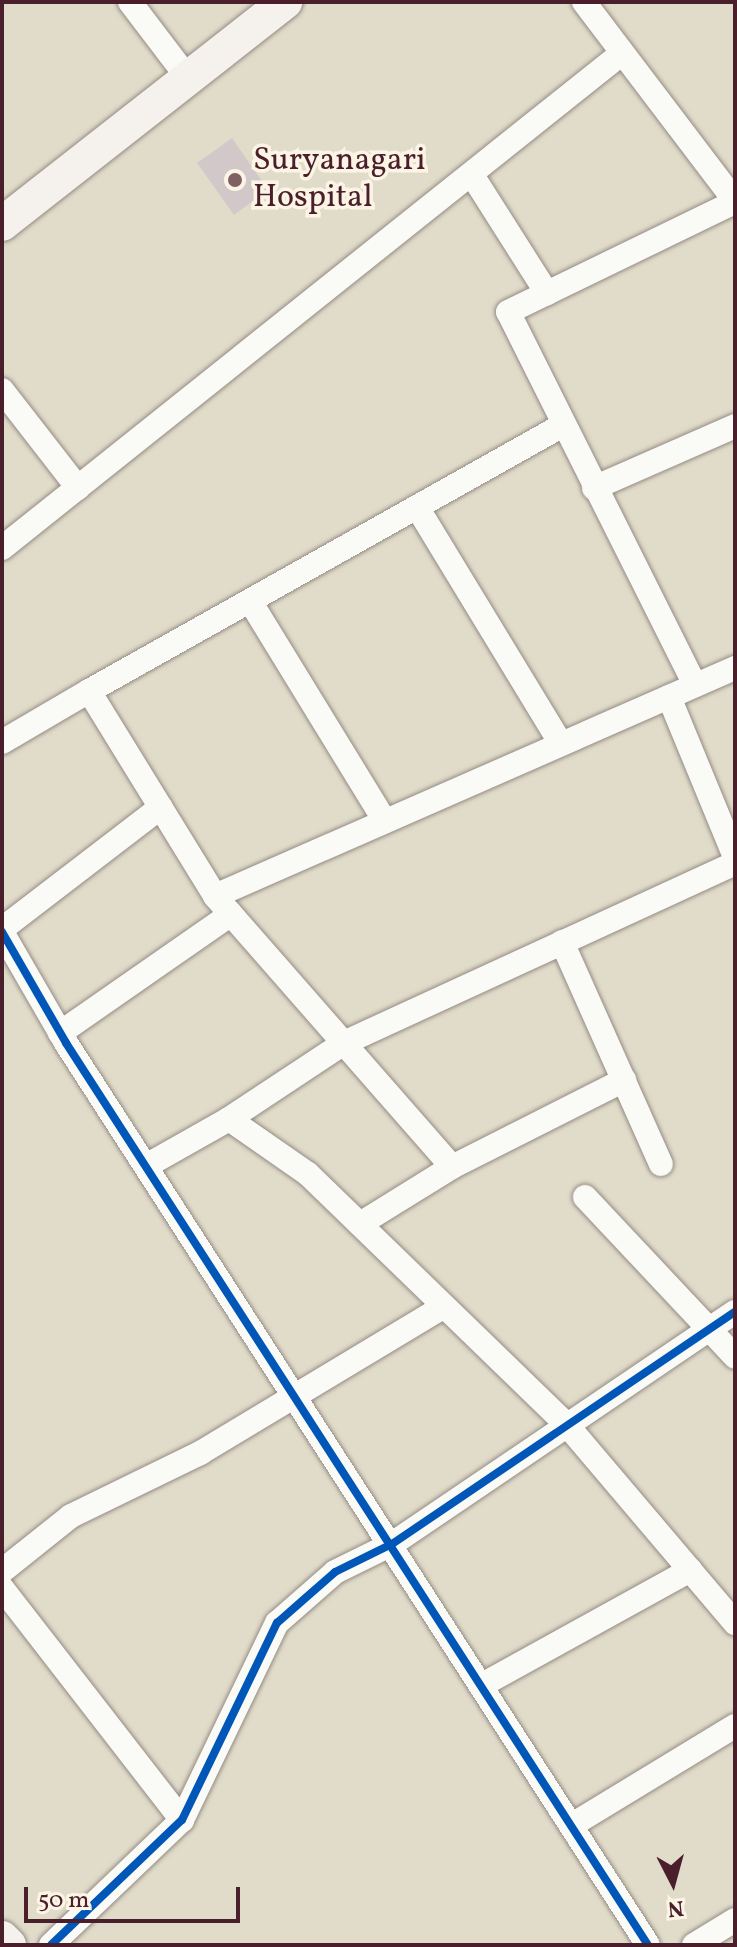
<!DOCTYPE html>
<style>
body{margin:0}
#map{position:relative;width:737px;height:1947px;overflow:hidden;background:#e1dcca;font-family:Vollkorn,serif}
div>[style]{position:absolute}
.building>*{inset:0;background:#d2c8c9}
.roads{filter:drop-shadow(0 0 2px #958b84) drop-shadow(0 0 2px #958b84)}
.street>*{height:24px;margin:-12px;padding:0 12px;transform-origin:12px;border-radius:12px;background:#fafaf7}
.secondary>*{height:34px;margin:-17px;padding:0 17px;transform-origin:17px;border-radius:17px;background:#f5f1ed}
.cycleway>*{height:8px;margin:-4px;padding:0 4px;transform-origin:4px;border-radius:4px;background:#0057b8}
.dots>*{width:22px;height:22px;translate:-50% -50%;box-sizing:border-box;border:4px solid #fcf5e5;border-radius:50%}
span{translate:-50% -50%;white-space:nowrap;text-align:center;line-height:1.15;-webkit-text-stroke:7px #fcf5e5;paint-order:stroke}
.poi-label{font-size:32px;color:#4a1f2b}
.left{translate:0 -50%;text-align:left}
.frame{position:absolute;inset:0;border:4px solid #4a1f2b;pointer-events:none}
.north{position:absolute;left:633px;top:1843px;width:80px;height:80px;-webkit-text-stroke:6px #fcf5e5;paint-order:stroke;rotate:174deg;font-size:22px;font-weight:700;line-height:32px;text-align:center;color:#4a1f2b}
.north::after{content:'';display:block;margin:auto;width:28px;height:36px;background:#4a1f2b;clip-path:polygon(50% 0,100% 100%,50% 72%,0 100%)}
.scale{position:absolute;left:24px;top:1887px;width:216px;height:36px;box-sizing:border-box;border:4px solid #4a1f2b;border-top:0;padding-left:10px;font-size:24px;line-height:28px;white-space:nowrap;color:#4a1f2b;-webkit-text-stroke:6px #fcf5e5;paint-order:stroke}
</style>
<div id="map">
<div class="building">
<div style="clip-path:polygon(232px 138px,268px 190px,234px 215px,197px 163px)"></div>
</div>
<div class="roads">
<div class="street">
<div style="left:130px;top:2px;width:96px;rotate:52.7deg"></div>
<div style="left:584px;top:2px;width:250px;rotate:52.8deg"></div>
<div style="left:472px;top:175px;width:140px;rotate:57.6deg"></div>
<div style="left:2px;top:390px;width:124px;rotate:52.2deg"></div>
<div style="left:594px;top:488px;width:154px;rotate:-23.7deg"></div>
<div style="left:417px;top:507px;width:277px;rotate:58.7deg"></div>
<div style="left:2px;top:548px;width:793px;rotate:-38.6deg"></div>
<div style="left:250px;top:601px;width:258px;rotate:58.5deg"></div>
<div style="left:695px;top:685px;width:417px;rotate:-116.6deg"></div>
<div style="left:508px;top:312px;width:252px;rotate:-25.9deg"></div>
<div style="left:89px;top:691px;width:544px;rotate:-29.3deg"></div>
<div style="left:669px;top:697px;width:173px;rotate:67.6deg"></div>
<div style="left:2px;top:742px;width:101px;rotate:-30.4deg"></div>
<div style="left:89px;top:691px;width:241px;rotate:58.4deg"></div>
<div style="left:215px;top:896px;width:568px;rotate:-23.68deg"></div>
<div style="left:215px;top:896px;width:360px;rotate:48.8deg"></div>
<div style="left:452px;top:1167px;width:108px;rotate:148.2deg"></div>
<div style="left:2px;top:929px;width:200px;rotate:-37.5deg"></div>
<div style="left:2px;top:932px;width:128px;rotate:60deg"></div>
<div style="left:66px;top:1043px;width:1073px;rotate:57.17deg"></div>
<div style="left:562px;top:942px;width:243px;rotate:66deg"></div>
<div style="left:60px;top:1033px;width:208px;rotate:-34.8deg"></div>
<div style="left:229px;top:1119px;width:138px;rotate:-33.5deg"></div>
<div style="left:344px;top:1043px;width:430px;rotate:-24.7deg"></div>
<div style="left:146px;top:1166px;width:95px;rotate:-29.5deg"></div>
<div style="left:229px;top:1119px;width:96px;rotate:34.8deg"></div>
<div style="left:308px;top:1174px;width:361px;rotate:44.1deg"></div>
<div style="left:567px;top:1425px;width:260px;rotate:49.7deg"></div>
<div style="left:452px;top:1167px;width:193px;rotate:-26.8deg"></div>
<div style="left:585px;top:1197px;width:219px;rotate:46.8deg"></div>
<div style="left:2px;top:1571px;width:88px;rotate:-38.6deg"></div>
<div style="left:71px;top:1516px;width:144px;rotate:-26deg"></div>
<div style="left:200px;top:1453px;width:283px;rotate:-31deg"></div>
<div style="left:2px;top:1588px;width:294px;rotate:52.2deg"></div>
<div style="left:482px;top:1685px;width:238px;rotate:-28.9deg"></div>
<div style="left:572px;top:1825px;width:191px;rotate:-31.3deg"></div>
<div style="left:51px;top:1945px;width:181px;rotate:-43.7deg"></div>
<div style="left:182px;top:1820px;width:219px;rotate:-64.3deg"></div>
<div style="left:277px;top:1623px;width:77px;rotate:-41.3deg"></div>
<div style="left:335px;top:1572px;width:64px;rotate:-26.2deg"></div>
<div style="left:392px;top:1544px;width:414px;rotate:-34.1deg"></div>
<div style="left:694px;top:1945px;width:48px;rotate:-31.4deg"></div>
</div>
<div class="secondary">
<div style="left:2px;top:224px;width:360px;rotate:-38.1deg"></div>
<div style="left:2px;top:1938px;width:10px;rotate:45deg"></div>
</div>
</div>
<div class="cycleway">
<div style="left:2px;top:932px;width:128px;rotate:60deg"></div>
<div style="left:66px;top:1043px;width:1073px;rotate:57.17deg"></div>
<div style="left:51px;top:1945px;width:181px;rotate:-43.7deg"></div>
<div style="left:182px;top:1820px;width:219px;rotate:-64.3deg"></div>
<div style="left:277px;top:1623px;width:77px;rotate:-41.3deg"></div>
<div style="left:335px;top:1572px;width:64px;rotate:-26.2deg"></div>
<div style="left:392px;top:1544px;width:414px;rotate:-34.1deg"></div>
</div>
<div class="dots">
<div style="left:235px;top:180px;background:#7f6163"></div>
</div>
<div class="poi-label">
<span class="left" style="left:253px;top:180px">Suryanagari<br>Hospital</span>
</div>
<div class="frame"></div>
<div class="north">N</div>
<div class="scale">50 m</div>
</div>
